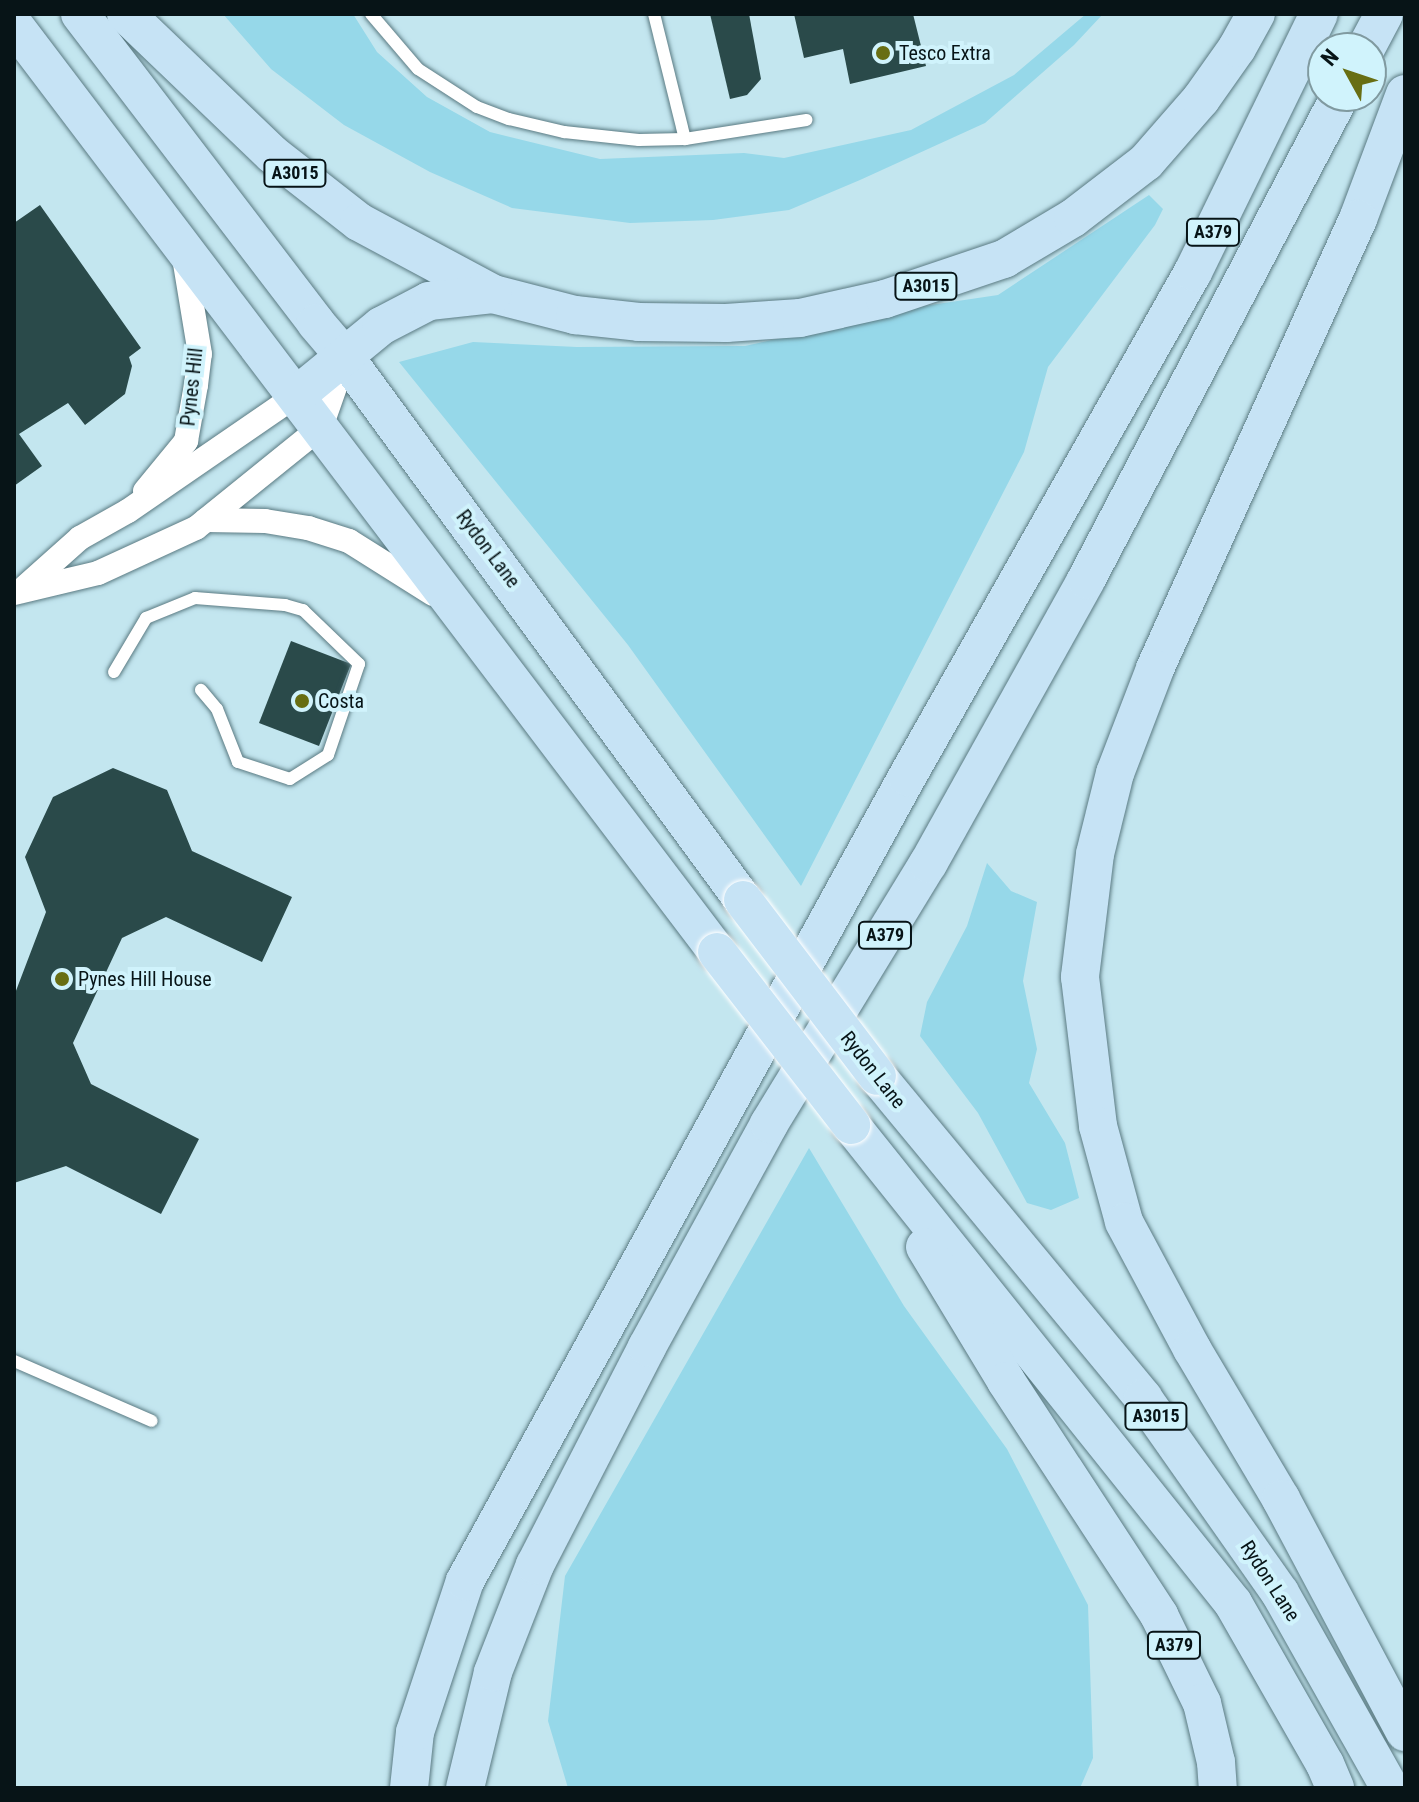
<!DOCTYPE html>
<style>
body{margin:0}
#map{position:relative;width:1419px;height:1802px;overflow:hidden;background:#c3e6ef;font-family:"Roboto Condensed",sans-serif}
div>[style]{position:absolute}
.green>*{inset:0;background:#96d8e9}
.building>*{inset:0;background:#2a4a4a}
.roads{filter:drop-shadow(0 0 2px #5a7a82) drop-shadow(0 0 2px #5a7a82)}
.lane>*{height:12px;margin:-6px;padding:0 6px;transform-origin:6px;border-radius:6px;background:#fff}
.street>*{height:24px;margin:-12px;padding:0 12px;transform-origin:12px;border-radius:12px;background:#fff}
.primary>*{height:38px;margin:-19px;padding:0 19px;transform-origin:19px;border-radius:19px;background:#c6e3f5}
.bridges{filter:drop-shadow(0 0 2px #fff) drop-shadow(0 0 2px #fff)}
.primary-bridge>*{height:38px;margin:-19px;padding:0 19px;transform-origin:19px;border-radius:19px;background:#c6e3f5}
.dots>*{width:22px;height:22px;translate:-50% -50%;box-sizing:border-box;border:4px solid #d0f3fc;border-radius:50%}
span{translate:-50% -50%;white-space:nowrap;text-align:center;line-height:1.15;-webkit-text-stroke:8px #d0f3fc;paint-order:stroke}
.shield-label span{padding:2px 6px;background:#d0f3fc;border:2px solid;border-radius:6px;-webkit-text-stroke-width:0}
.shield-label{font-size:18px;color:#071417;font-weight:700}
.poi-label{font-size:20px;color:#071417}
.left{translate:0 -50%;text-align:left}
.street-label{font-size:20px;color:#071417}
.frame{position:absolute;inset:0;border:16px solid #071417;pointer-events:none}
.north{position:absolute;left:1307px;top:32px;width:80px;height:80px;box-sizing:border-box;background:#d0f3fc;border:2px solid #809aa0;border-radius:50%;rotate:310deg;font-size:22px;font-weight:700;line-height:32px;text-align:center;color:#071417}
.north::after{content:'';display:block;margin:auto;width:28px;height:36px;background:#686e13;clip-path:polygon(50% 0,100% 100%,50% 72%,0 100%)}
</style>
<div id="map">
<div class="green">
<div style="clip-path:polygon(223px 14px,353px 14px,377px 52px,427px 97px,490px 132px,600px 159px,744px 153px,784px 158px,911px 130px,1014px 75px,1086px 14px,1103px 14px,1074px 45px,985px 123px,860px 180px,789px 210px,713px 220px,630px 223px,512px 208px,430px 172px,344px 125px,271px 69px)"></div>
<div style="clip-path:polygon(1149px 195px,1163px 209px,1155px 225px,1048px 367px,1024px 452px,801px 886px,628px 645px,399px 362px,473px 342px,577px 347px,745px 346px,924px 306px,998px 295px)"></div>
<div style="clip-path:polygon(987px 863px,1011px 891px,1037px 902px,1023px 981px,1037px 1049px,1029px 1083px,1065px 1143px,1079px 1198px,1051px 1210px,1027px 1203px,978px 1113px,920px 1036px,927px 1002px,967px 926px)"></div>
<div style="clip-path:polygon(809px 1148px,904px 1306px,1007px 1449px,1088px 1605px,1093px 1758px,1080px 1788px,568px 1788px,548px 1721px,565px 1576px)"></div>
</div>
<div class="building">
<div style="clip-path:polygon(710px 14px,749px 14px,761px 79px,747px 95px,730px 99px)"></div>
<div style="clip-path:polygon(794px 14px,913px 14px,926px 66px,850px 84px,843px 49px,804px 58px)"></div>
<div style="clip-path:polygon(40px 205px,141px 348px,129px 357px,132px 366px,125px 394px,85px 425px,68px 403px,19px 434px,42px 466px,14px 486px,14px 223px)"></div>
<div style="clip-path:polygon(291px 641px,351px 664px,319px 746px,259px 723px)"></div>
<div style="clip-path:polygon(113px 768px,167px 790px,192px 851px,292px 897px,262px 962px,166px 917px,122px 938px,73px 1043px,91px 1084px,199px 1139px,161px 1214px,66px 1166px,14px 1183px,14px 996px,46px 912px,25px 857px,53px 797px)"></div>
</div>
<div class="roads">
<div class="lane">
<div style="left:371px;top:14px;width:72px;rotate:49.5deg"></div>
<div style="left:418px;top:69px;width:70px;rotate:32.8deg"></div>
<div style="left:477px;top:107px;width:34px;rotate:21deg"></div>
<div style="left:509px;top:119px;width:57px;rotate:13.3deg"></div>
<div style="left:564px;top:132px;width:75px;rotate:6.1deg"></div>
<div style="left:639px;top:140px;width:46px;rotate:-1.2deg"></div>
<div style="left:685px;top:139px;width:123px;rotate:-8.9deg"></div>
<div style="left:654px;top:14px;width:129px;rotate:76.1deg"></div>
<div style="left:114px;top:672px;width:63px;rotate:-59.3deg"></div>
<div style="left:146px;top:618px;width:53px;rotate:-22.2deg"></div>
<div style="left:195px;top:598px;width:90px;rotate:4.4deg"></div>
<div style="left:285px;top:605px;width:19px;rotate:16deg"></div>
<div style="left:303px;top:610px;width:78px;rotate:44deg"></div>
<div style="left:359px;top:664px;width:96px;rotate:108.8deg"></div>
<div style="left:328px;top:755px;width:45px;rotate:147.7deg"></div>
<div style="left:290px;top:779px;width:55px;rotate:-161.9deg"></div>
<div style="left:238px;top:762px;width:57px;rotate:-111.6deg"></div>
<div style="left:217px;top:709px;width:25px;rotate:-130deg"></div>
<div style="left:14px;top:1361px;width:150px;rotate:23.5deg"></div>
</div>
<div class="street">
<div style="left:145px;top:491px;width:65px;rotate:-50.6deg"></div>
<div style="left:186px;top:441px;width:57px;rotate:-79.9deg"></div>
<div style="left:196px;top:385px;width:31px;rotate:-83deg"></div>
<div style="left:200px;top:354px;width:98px;rotate:-99.4deg"></div>
<div style="left:206px;top:520px;width:59px;rotate:1deg"></div>
<div style="left:265px;top:521px;width:44px;rotate:9.2deg"></div>
<div style="left:308px;top:528px;width:43px;rotate:17.6deg"></div>
<div style="left:349px;top:541px;width:99px;rotate:32.2deg"></div>
<div style="left:25px;top:587px;width:74px;rotate:-41.7deg"></div>
<div style="left:80px;top:538px;width:55px;rotate:-29.4deg"></div>
<div style="left:128px;top:511px;width:205px;rotate:-34.5deg"></div>
<div style="left:14px;top:593px;width:86px;rotate:-13.4deg"></div>
<div style="left:98px;top:573px;width:108px;rotate:-24.7deg"></div>
<div style="left:196px;top:528px;width:161px;rotate:-38.9deg"></div>
<div style="left:321px;top:427px;width:72px;rotate:-70.6deg"></div>
</div>
<div class="primary">
<div style="left:80px;top:14px;width:389px;rotate:52.6deg"></div>
<div style="left:316px;top:323px;width:45px;rotate:49.5deg"></div>
<div style="left:345px;top:357px;width:673px;rotate:53.76deg"></div>
<div style="left:126px;top:14px;width:202px;rotate:43.8deg"></div>
<div style="left:272px;top:154px;width:110px;rotate:38deg"></div>
<div style="left:359px;top:222px;width:152px;rotate:28.2deg"></div>
<div style="left:493px;top:294px;width:85px;rotate:14.4deg"></div>
<div style="left:575px;top:315px;width:64px;rotate:6.2deg"></div>
<div style="left:639px;top:322px;width:87px;rotate:0.7deg"></div>
<div style="left:726px;top:323px;width:74px;rotate:-3.9deg"></div>
<div style="left:800px;top:318px;width:87px;rotate:-12.6deg"></div>
<div style="left:885px;top:299px;width:126px;rotate:-18.6deg"></div>
<div style="left:1004px;top:259px;width:80px;rotate:-30.7deg"></div>
<div style="left:1073px;top:218px;width:92px;rotate:-37.5deg"></div>
<div style="left:1146px;top:162px;width:84px;rotate:-48.9deg"></div>
<div style="left:1201px;top:99px;width:62px;rotate:-54.8deg"></div>
<div style="left:1237px;top:48px;width:39px;rotate:-61deg"></div>
<div style="left:14px;top:25px;width:1163px;rotate:52.82deg"></div>
<div style="left:1366px;top:48px;width:38px;rotate:-62deg"></div>
<div style="left:1405px;top:94px;width:134px;rotate:110.6deg"></div>
<div style="left:1358px;top:219px;width:494px;rotate:114.3deg"></div>
<div style="left:1155px;top:669px;width:111px;rotate:111deg"></div>
<div style="left:1115px;top:773px;width:83px;rotate:103.9deg"></div>
<div style="left:1095px;top:854px;width:124px;rotate:97deg"></div>
<div style="left:1080px;top:977px;width:150px;rotate:83.1deg"></div>
<div style="left:1098px;top:1126px;width:99px;rotate:74.8deg"></div>
<div style="left:1124px;top:1222px;width:144px;rotate:61.8deg"></div>
<div style="left:1192px;top:1349px;width:174px;rotate:59.3deg"></div>
<div style="left:1281px;top:1499px;width:264px;rotate:62deg"></div>
<div style="left:297px;top:395px;width:109px;rotate:-39.4deg"></div>
<div style="left:381px;top:326px;width:54px;rotate:-27.5deg"></div>
<div style="left:429px;top:301px;width:64px;rotate:-6.2deg"></div>
<div style="left:877px;top:1076px;width:418px;rotate:50.4deg"></div>
<div style="left:1143px;top:1398px;width:238px;rotate:54.9deg"></div>
<div style="left:1280px;top:1593px;width:224px;rotate:60.6deg"></div>
<div style="left:851px;top:1125px;width:612px;rotate:51.37deg"></div>
<div style="left:1233px;top:1603px;width:185px;rotate:60.3deg"></div>
<div style="left:1325px;top:1764px;width:26px;rotate:67deg"></div>
<div style="left:925px;top:1247px;width:157px;rotate:58.8deg"></div>
<div style="left:1006px;top:1381px;width:280px;rotate:56.8deg"></div>
<div style="left:1159px;top:1615px;width:98px;rotate:64deg"></div>
<div style="left:1202px;top:1703px;width:61px;rotate:76.7deg"></div>
<div style="left:1216px;top:1762px;width:26px;rotate:86deg"></div>
<div style="left:409px;top:1788px;width:56px;rotate:-83.9deg"></div>
<div style="left:415px;top:1732px;width:159px;rotate:-71.7deg"></div>
<div style="left:465px;top:1581px;width:917px;rotate:-61.2deg"></div>
<div style="left:907px;top:777px;width:580px;rotate:-60.48deg"></div>
<div style="left:1193px;top:272px;width:287px;rotate:-64deg"></div>
<div style="left:465px;top:1788px;width:119px;rotate:-76.4deg"></div>
<div style="left:493px;top:1672px;width:115px;rotate:-68.6deg"></div>
<div style="left:535px;top:1565px;width:245px;rotate:-62.8deg"></div>
<div style="left:647px;top:1347px;width:254px;rotate:-61.3deg"></div>
<div style="left:769px;top:1124px;width:305px;rotate:-58.6deg"></div>
<div style="left:928px;top:864px;width:325px;rotate:-60.9deg"></div>
<div style="left:1086px;top:580px;width:547px;rotate:-62.31deg"></div>
</div>
</div>
<div class="bridges">
<div class="primary-bridge">
<div style="left:743px;top:900px;width:221px;rotate:52.7deg"></div>
<div style="left:717px;top:952px;width:219px;rotate:52.2deg"></div>
</div>
</div>
<div class="dots">
<div style="left:883px;top:53px;background:#686e13"></div>
<div style="left:302px;top:701px;background:#686e13"></div>
<div style="left:62px;top:979px;background:#686e13"></div>
</div>
<div class="shield-label">
<span style="left:295px;top:173px">A3015</span>
<span style="left:1213px;top:232px">A379</span>
<span style="left:926px;top:286px">A3015</span>
<span style="left:885px;top:935px">A379</span>
<span style="left:1156px;top:1416px">A3015</span>
<span style="left:1174px;top:1645px">A379</span>
</div>
<div class="poi-label">
<span class="left" style="left:899px;top:53px">Tesco Extra</span>
<span class="left" style="left:318px;top:701px">Costa</span>
<span class="left" style="left:78px;top:979px">Pynes Hill House</span>
</div>
<div class="street-label">
<span style="left:192px;top:387px;rotate:-84deg">Pynes Hill</span>
<span style="left:488px;top:549px;rotate:53deg">Rydon Lane</span>
<span style="left:873px;top:1070px;rotate:52deg">Rydon Lane</span>
<span style="left:1270px;top:1581px;rotate:57deg">Rydon Lane</span>
</div>
<div class="frame"></div>
<div class="north">N</div>
</div>
